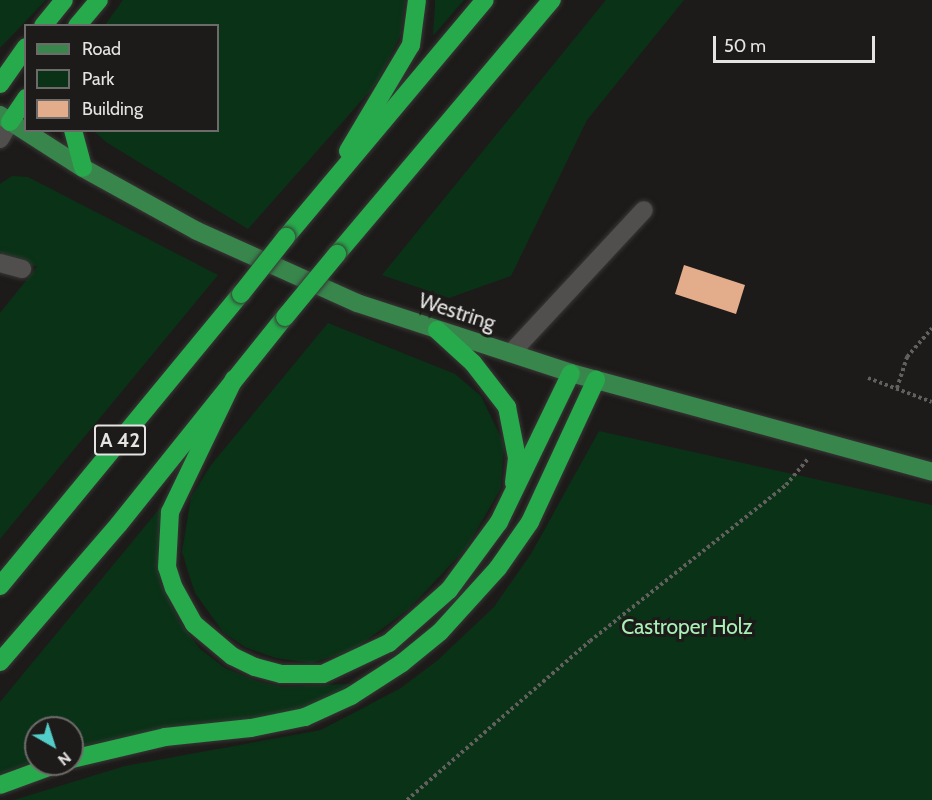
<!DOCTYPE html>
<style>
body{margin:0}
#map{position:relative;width:932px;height:800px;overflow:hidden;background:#1d1b19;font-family:Cabin,sans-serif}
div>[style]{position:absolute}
.green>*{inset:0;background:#0a3217}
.building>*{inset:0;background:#e3ac8b}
.path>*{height:4px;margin-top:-2px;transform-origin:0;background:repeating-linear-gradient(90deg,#62605f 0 3px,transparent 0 6px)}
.roads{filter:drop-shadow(0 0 2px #383736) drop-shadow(0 0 2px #383736)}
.minor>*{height:18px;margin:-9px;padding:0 9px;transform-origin:9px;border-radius:9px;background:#514f4d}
.major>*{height:18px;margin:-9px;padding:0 9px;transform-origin:9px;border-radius:9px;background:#38864c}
.highway>*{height:18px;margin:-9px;padding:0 9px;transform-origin:9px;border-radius:9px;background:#27aa4c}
.bridges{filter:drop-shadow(0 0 2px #383736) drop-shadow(0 0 2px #383736)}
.highway-bridge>*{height:18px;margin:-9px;padding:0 9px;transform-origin:9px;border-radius:9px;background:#27aa4c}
span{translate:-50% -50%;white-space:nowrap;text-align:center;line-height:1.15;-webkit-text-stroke:6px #1d1b19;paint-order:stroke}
.shield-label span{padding:2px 4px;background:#1d1b19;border:2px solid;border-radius:4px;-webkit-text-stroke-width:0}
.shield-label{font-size:20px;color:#e5e4e3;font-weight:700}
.street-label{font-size:21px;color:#e5e4e3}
.park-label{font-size:21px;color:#a7f1b6}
.legend{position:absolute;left:24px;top:24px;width:195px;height:108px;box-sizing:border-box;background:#1d1b19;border:2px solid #6d6b6a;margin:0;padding:8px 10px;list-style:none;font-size:18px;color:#e5e4e3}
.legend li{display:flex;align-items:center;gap:12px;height:30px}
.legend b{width:30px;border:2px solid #6d6b6a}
.north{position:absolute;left:24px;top:716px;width:60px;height:60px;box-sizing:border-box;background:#1d1b19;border:2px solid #6d6b6a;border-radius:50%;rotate:141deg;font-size:16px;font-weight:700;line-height:24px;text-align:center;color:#e5e4e3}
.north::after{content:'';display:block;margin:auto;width:21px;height:27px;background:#53cdc9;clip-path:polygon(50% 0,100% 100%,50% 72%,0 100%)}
.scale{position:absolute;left:713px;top:36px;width:162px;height:27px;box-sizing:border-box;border:3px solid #e5e4e3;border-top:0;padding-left:8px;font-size:18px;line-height:21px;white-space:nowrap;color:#e5e4e3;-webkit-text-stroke:4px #1d1b19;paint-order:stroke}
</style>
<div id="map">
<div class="green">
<div style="clip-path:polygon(0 0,46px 0,0 48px)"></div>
<div style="clip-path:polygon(123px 0,405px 0,401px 34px,377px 83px,248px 229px,106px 142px,94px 131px,218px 130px,218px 26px,105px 25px)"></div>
<div style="clip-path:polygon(435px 0,464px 0,433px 36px,435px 6px)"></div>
<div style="clip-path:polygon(606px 0,684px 0,587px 120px,511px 276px,449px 298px,382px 275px)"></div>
<div style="clip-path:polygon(12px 176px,28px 177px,218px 275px,0 539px,0 313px,37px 267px,0 257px,0 184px)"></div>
<div style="clip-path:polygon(328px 323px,455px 374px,481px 396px,504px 444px,501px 488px,467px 547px,409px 609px,353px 650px,312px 663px,276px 658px,245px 647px,223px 632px,195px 593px,182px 552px,191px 497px,211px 465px)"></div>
<div style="clip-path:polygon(599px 431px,932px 505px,932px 800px,14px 800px,125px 766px,321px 730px,401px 688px,438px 660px,494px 607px,531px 554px)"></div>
<div style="clip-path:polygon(161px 507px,158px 548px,161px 583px,179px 621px,200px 649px,225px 668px,257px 681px,283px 687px,349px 684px,350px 688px,313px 706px,249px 720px,169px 728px,72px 748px,72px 728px,36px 728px,36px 760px,0 774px,0 702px)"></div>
</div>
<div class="building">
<div style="clip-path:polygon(684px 265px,745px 285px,736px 314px,675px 294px)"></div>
</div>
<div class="path">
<div style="left:868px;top:378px;width:68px;rotate:20.6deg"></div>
<div style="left:897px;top:388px;width:33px;rotate:-72deg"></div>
<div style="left:907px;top:357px;width:38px;rotate:-49deg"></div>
<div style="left:407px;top:800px;width:242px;rotate:-41deg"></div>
<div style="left:590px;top:641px;width:251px;rotate:-38.5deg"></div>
<div style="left:786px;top:485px;width:34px;rotate:-50deg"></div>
</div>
<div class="roads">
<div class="minor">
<div style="left:0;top:139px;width:20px;rotate:-60deg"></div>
<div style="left:0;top:263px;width:23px;rotate:15deg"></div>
<div style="left:511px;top:353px;width:195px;rotate:-47.1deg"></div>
</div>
<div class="major">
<div style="left:0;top:115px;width:98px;rotate:32.6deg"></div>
<div style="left:83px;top:168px;width:130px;rotate:28.9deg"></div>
<div style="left:197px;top:231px;width:175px;rotate:24.2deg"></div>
<div style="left:357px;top:303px;width:225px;rotate:18.1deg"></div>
<div style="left:571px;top:373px;width:374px;rotate:15.3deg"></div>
</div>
<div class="highway">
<div style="left:43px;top:26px;width:33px;rotate:-51deg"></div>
<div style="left:77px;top:26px;width:34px;rotate:-50deg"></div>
<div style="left:0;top:84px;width:45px;rotate:-54.9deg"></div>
<div style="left:10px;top:122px;width:29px;rotate:-56deg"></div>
<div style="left:73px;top:130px;width:39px;rotate:75deg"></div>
<div style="left:348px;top:151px;width:123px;rotate:-59.3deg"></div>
<div style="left:411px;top:45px;width:45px;rotate:-82.4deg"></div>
<div style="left:286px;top:237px;width:309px;rotate:-50deg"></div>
<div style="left:337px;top:254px;width:333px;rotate:-49.8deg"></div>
<div style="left:437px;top:330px;width:49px;rotate:42.5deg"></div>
<div style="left:473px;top:363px;width:56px;rotate:52.3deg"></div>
<div style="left:507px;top:407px;width:52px;rotate:78.9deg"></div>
<div style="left:517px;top:458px;width:25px;rotate:97deg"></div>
<div style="left:234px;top:379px;width:148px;rotate:115.7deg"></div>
<div style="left:170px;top:512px;width:55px;rotate:93.1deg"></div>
<div style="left:167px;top:567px;width:22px;rotate:72deg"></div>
<div style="left:174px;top:588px;width:41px;rotate:60.9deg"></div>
<div style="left:194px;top:624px;width:50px;rotate:40.1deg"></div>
<div style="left:232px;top:656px;width:25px;rotate:26deg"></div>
<div style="left:255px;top:667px;width:27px;rotate:15deg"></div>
<div style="left:281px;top:674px;width:42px"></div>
<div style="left:323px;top:674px;width:73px;rotate:-25.2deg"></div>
<div style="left:389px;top:643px;width:80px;rotate:-41.5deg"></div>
<div style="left:449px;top:590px;width:84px;rotate:-53.7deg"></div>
<div style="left:499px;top:522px;width:165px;rotate:-64.2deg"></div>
<div style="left:0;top:586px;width:379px;rotate:-50.5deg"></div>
<div style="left:0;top:662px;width:182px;rotate:-49.2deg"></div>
<div style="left:119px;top:524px;width:265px;rotate:-51.3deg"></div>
<div style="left:72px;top:759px;width:96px;rotate:-13.3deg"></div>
<div style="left:165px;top:737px;width:86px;rotate:-6deg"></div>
<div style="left:251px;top:728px;width:55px;rotate:-11.5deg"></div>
<div style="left:305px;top:717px;width:51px;rotate:-24.5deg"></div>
<div style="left:351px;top:696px;width:61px;rotate:-32.9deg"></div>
<div style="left:402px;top:663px;width:49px;rotate:-39.2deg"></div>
<div style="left:440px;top:632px;width:86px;rotate:-47.8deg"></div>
<div style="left:498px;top:568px;width:56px;rotate:-55.2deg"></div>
<div style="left:530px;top:522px;width:157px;rotate:-65.1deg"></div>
<div style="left:0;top:785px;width:61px;rotate:-20.2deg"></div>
</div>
</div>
<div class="bridges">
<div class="highway-bridge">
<div style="left:241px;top:294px;width:73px;rotate:-51.7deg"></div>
<div style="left:285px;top:317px;width:82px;rotate:-50.5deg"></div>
</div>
</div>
<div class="shield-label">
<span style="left:120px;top:440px">A 42</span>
</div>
<div class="street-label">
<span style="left:457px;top:312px;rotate:18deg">Westring</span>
</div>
<div class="park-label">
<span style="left:687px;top:627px">Castroper Holz</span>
</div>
<ul class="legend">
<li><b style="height:8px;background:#38864c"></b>Road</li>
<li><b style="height:16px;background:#0a3217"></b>Park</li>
<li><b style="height:16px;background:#e3ac8b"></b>Building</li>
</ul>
<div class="north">N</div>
<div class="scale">50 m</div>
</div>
